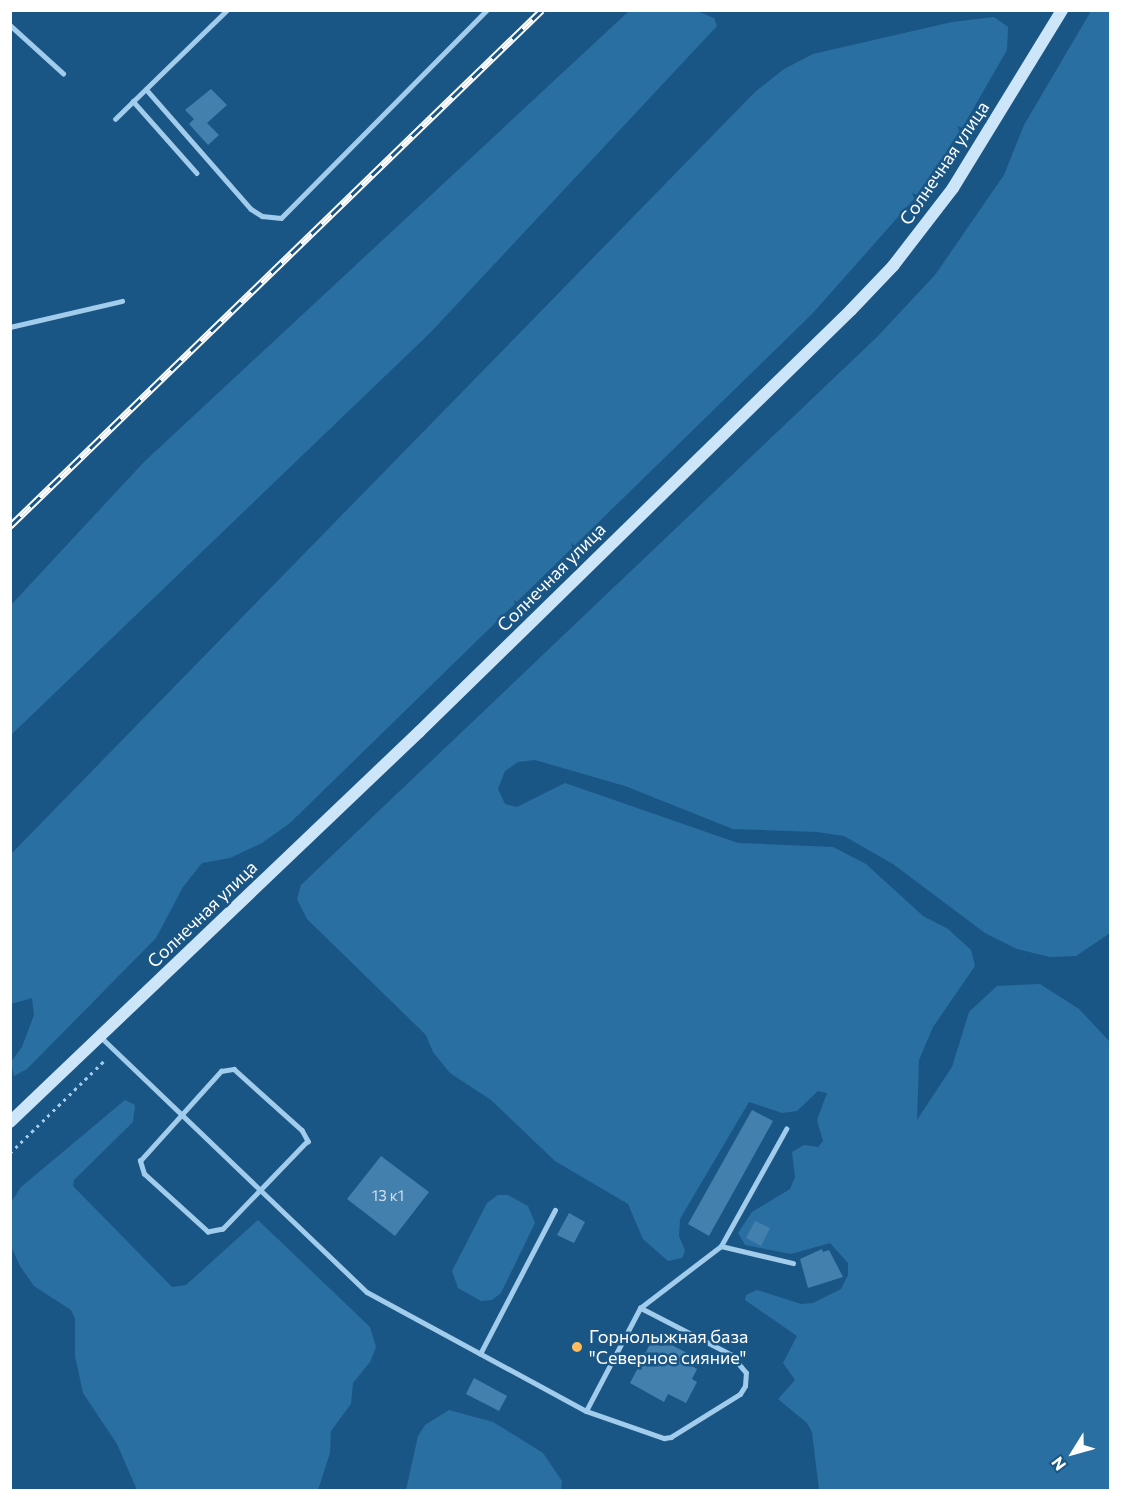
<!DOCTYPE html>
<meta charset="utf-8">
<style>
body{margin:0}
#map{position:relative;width:1121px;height:1501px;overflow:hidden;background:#1a5685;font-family:Commissioner,sans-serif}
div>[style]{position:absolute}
.green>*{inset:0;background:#2a6fa2}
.building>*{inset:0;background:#4380ae}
.path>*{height:3px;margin-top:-1.5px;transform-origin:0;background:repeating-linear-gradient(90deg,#a1ccec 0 3px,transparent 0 7.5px)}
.lane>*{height:4.5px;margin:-2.25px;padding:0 2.25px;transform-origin:2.25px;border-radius:2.25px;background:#a1ccec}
.secondary>*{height:12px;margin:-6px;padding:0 6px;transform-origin:6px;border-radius:6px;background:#cde5f8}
.rail>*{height:7px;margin-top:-3.5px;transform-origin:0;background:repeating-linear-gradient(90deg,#1a5685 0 14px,#fff 0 28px);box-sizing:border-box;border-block:2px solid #fff}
.dots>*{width:16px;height:16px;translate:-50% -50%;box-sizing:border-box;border:3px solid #1a5685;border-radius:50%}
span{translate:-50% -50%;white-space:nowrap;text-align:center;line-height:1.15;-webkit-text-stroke:5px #1a5685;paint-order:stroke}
.number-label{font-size:15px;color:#d0dfeb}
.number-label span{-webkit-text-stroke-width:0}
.street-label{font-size:18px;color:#fff}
.poi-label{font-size:18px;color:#fff}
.left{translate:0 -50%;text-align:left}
.frame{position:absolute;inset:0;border:12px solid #fff;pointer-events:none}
.north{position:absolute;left:1043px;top:1423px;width:60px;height:60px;-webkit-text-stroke:4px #1a5685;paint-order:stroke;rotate:233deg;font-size:16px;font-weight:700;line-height:24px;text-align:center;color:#fff}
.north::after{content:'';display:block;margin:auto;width:21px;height:27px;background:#fff;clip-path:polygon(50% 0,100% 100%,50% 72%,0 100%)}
</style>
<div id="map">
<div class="green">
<div style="clip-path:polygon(629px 11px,697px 11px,714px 18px,717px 26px,430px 333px,11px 735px,11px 605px,144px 462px)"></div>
<div style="clip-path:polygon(1091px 11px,1110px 11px,1110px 933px,1076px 956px,1050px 957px,1017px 949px,985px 933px,893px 864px,844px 836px,817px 832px,733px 829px,625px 786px,535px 760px,518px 762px,505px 771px,498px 789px,505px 804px,517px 807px,565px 783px,738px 843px,833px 847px,866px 864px,923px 916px,948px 929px,971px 950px,975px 966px,933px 1027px,919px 1060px,917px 1120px,952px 1067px,969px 1012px,997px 986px,1040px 984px,1079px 1009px,1110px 1042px,1110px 1490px,819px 1490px,812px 1432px,807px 1423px,778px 1399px,795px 1380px,783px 1363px,797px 1336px,745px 1300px,746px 1295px,757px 1290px,801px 1304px,813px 1303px,841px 1289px,848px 1275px,848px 1263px,830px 1243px,791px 1254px,745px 1245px,738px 1233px,752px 1212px,790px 1189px,795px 1177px,792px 1152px,804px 1145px,818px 1147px,823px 1141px,817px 1120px,827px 1093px,818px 1091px,797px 1111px,782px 1113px,749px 1102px,680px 1219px,679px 1236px,685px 1251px,682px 1258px,668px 1261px,643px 1239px,628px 1204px,555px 1161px,491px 1100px,450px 1073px,433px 1052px,426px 1035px,307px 919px,297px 899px,301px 885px,877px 337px,935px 275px,1004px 175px,1024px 125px)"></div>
<div style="clip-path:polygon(994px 17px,1008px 27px,1007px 50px,965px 123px,921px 191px,812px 314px,290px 823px,262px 843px,230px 858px,202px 863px,183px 887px,156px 938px,27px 1069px,14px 1076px,11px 1062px,22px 1047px,34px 1015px,32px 998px,11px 1004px,11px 854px,755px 92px,784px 69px,813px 54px,952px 22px)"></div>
<div style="clip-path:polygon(125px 1100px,135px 1105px,133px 1122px,74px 1180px,73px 1186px,172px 1287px,186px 1285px,258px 1220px,370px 1327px,376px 1347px,370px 1362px,353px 1383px,351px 1404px,331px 1431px,330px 1453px,318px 1490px,137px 1490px,117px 1444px,83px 1393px,75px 1356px,75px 1319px,71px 1310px,34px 1286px,20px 1266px,11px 1246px,10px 1204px,21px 1187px)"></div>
<div style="clip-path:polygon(498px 1195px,508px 1195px,528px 1206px,535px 1223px,501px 1293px,492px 1300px,481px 1301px,458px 1288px,452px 1271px,487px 1203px)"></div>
<div style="clip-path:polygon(449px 1410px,493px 1422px,543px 1453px,562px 1481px,561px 1490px,406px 1490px,418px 1436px,425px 1425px)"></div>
</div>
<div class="building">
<div style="clip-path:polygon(211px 89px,227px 105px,207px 123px,219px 135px,208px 145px,189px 124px,194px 119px,185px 110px)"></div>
<div style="clip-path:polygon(752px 1110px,773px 1121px,709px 1236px,688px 1224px)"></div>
<div style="clip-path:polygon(381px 1156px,429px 1192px,395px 1236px,347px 1199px)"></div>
<div style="clip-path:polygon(569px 1213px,585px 1222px,574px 1243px,557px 1235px)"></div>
<div style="clip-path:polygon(755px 1221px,770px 1228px,761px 1246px,746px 1238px)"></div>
<div style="clip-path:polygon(822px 1249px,823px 1252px,829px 1250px,843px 1277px,808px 1288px,800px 1259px)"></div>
<div style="clip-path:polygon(654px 1336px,689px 1354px,685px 1362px,697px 1369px,692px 1379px,697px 1382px,686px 1403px,668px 1394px,664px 1402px,630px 1383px,639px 1366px,635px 1361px,646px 1352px)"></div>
<div style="clip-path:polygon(474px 1378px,507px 1396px,499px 1411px,466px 1394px)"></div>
</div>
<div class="path">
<div style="left:10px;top:1153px;width:132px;rotate:-44.4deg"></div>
</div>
<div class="lane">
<div style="left:10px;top:25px;width:72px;rotate:42.2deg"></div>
<div style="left:146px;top:89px;width:159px;rotate:48.8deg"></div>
<div style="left:251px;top:209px;width:13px;rotate:32deg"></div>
<div style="left:262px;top:216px;width:19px;rotate:6deg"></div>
<div style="left:281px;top:218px;width:293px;rotate:-45.3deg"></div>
<div style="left:133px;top:101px;width:96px;rotate:48.4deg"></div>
<div style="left:115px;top:119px;width:156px;rotate:-44.2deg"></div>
<div style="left:10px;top:327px;width:115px;rotate:-13.1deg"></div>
<div style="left:102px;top:1038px;width:367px;rotate:43.8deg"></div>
<div style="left:367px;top:1292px;width:249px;rotate:28.5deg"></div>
<div style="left:586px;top:1411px;width:83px;rotate:19.1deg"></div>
<div style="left:664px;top:1438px;width:7px;rotate:-8deg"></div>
<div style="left:671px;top:1437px;width:81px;rotate:-31.9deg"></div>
<div style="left:740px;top:1394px;width:9px;rotate:-58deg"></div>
<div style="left:745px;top:1386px;width:13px;rotate:-86deg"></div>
<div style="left:746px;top:1373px;width:23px;rotate:-130deg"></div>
<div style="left:731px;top:1355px;width:102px;rotate:-152.7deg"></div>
<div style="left:234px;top:1069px;width:91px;rotate:41.9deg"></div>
<div style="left:302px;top:1130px;width:13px;rotate:61deg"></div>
<div style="left:308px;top:1141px;width:122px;rotate:134deg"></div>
<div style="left:223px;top:1229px;width:15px;rotate:169deg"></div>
<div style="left:208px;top:1232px;width:86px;rotate:-137.8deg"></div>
<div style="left:144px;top:1174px;width:14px;rotate:-107deg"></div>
<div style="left:140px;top:1161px;width:121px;rotate:-48deg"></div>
<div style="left:221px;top:1071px;width:13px;rotate:-9deg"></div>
<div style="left:721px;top:1246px;width:74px;rotate:13.3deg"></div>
<div style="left:480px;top:1354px;width:162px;rotate:-62.5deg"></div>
<div style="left:586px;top:1411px;width:116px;rotate:-62.3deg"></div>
<div style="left:640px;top:1308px;width:102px;rotate:-37.4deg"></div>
<div style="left:721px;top:1246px;width:134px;rotate:-60.9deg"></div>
</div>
<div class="secondary">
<div style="left:10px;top:1122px;width:565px;rotate:-43.64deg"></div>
<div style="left:419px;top:732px;width:604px;rotate:-44.33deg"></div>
<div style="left:851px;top:310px;width:61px;rotate:-46.3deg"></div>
<div style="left:893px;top:266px;width:98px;rotate:-52.4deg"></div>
<div style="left:953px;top:188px;width:209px;rotate:-58.5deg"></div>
</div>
<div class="rail">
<div style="left:10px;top:526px;width:741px;rotate:-44.13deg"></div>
</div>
<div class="dots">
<div style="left:577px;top:1347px;background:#fdbc5d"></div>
</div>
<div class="number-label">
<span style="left:388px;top:1196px">13 к1</span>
</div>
<div class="street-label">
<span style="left:944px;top:163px;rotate:-56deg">Солнечная улица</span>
<span style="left:551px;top:577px;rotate:-45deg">Солнечная улица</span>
<span style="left:202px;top:914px;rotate:-44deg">Солнечная улица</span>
</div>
<div class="poi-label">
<span class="left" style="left:589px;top:1347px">Горнолыжная база<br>"Северное сияние"</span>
</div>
<div class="frame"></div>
<div class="north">N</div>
</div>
